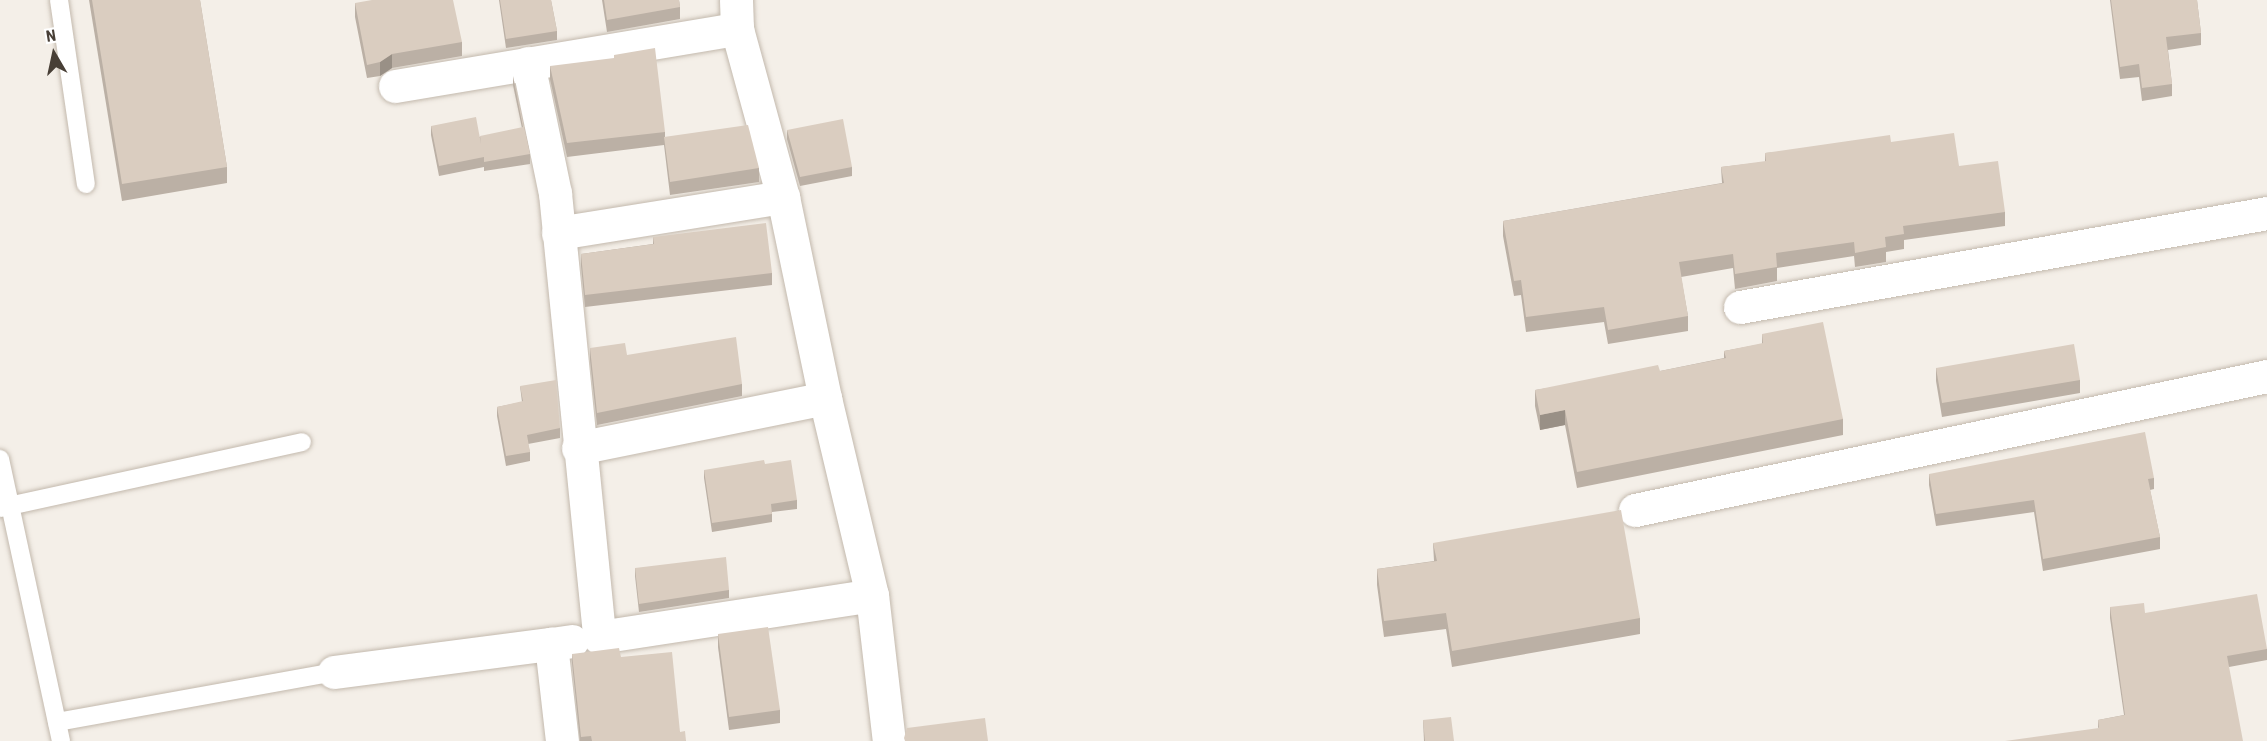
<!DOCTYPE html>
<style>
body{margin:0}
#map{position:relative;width:2267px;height:741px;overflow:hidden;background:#f4efe8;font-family:"Roboto Condensed",sans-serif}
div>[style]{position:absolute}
.roads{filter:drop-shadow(0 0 2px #c3b9ad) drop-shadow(0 0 2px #c3b9ad)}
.lane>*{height:18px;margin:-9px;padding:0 9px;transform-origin:9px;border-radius:9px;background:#fff}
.street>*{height:33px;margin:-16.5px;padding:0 16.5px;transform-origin:16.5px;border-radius:16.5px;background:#fff}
.wall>*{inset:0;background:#bbb0a5}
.shaded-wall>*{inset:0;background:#999086}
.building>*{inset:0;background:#dacdc0}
span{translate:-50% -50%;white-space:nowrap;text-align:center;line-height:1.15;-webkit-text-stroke:4.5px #fff;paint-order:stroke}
.north{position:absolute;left:24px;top:24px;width:60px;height:60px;-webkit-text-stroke:4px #fff;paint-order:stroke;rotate:351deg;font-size:16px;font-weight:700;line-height:24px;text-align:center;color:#483f36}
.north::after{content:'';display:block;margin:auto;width:21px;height:27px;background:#483f36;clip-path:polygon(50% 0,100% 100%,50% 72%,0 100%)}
</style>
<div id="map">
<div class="roads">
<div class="lane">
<div style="left:59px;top:0;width:186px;rotate:81.7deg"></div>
<div style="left:0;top:459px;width:289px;rotate:77.8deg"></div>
<div style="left:0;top:508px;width:309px;rotate:-12.3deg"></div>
<div style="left:57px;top:722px;width:281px;rotate:-10.2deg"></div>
</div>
<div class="street">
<div style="left:736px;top:0;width:29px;rotate:88deg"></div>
<div style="left:528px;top:63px;width:133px;rotate:78.3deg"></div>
<div style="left:555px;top:193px;width:446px;rotate:84.3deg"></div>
<div style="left:599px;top:637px;width:276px;rotate:-8.7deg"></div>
<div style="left:395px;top:86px;width:347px;rotate:-9.5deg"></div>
<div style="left:737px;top:29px;width:174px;rotate:74.7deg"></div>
<div style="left:783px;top:197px;width:205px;rotate:78.2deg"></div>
<div style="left:825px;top:398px;width:203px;rotate:76.6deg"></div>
<div style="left:872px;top:595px;width:147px;rotate:83.4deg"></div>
<div style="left:558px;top:233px;width:228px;rotate:-9.1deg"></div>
<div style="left:1740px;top:307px;width:535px;rotate:-10.11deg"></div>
<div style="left:578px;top:448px;width:252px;rotate:-11.4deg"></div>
<div style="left:1635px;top:510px;width:646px;rotate:-11.97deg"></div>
<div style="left:334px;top:672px;width:219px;rotate:-7.4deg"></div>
<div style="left:562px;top:741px;width:98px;rotate:-96.5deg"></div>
<div style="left:551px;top:644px;width:21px;rotate:-8deg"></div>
</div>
</div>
<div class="wall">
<div style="clip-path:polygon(89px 0,200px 0,227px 167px,227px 183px,122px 201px)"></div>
<div style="clip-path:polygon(499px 0,551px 0,557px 31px,557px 40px,506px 48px)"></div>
<div style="clip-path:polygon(602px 0,679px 0,680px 7px,680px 19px,607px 32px)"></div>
<div style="clip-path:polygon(2110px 0,2197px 0,2201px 33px,2201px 45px,2168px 50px,2172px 84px,2172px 96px,2142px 101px,2139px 77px,2120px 79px)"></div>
<div style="clip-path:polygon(355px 3px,462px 42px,462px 56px,392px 68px,380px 76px,367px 78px,355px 17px)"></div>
<div style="clip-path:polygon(550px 66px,665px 132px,665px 137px,759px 168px,759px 182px,670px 195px,664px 145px,567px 157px,550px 79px)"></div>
<div style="clip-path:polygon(513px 76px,530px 154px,530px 164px,484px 171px,484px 167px,439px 176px,431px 135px,431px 126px,480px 137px,522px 128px,513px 85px)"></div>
<div style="clip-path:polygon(787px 130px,852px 167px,852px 176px,800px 186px,787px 139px)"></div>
<div style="clip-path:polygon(1891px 142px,1959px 166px,2005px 212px,2005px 226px,1904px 240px,1904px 249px,1886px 252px,1886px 262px,1855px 267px,1854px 256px,1777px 268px,1777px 281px,1735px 289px,1733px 268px,1681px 277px,1688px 316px,1688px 331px,1608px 344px,1604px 322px,1526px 332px,1521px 295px,1514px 296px,1503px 236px,1503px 221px,1722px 183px,1721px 167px,1765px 162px,1765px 153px)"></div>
<div style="clip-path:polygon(653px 237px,772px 273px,772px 285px,585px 307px,581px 266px,581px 254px,653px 244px)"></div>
<div style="clip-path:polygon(1762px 334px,1843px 419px,1843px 435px,1577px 488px,1565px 425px,1540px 430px,1535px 406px,1535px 390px,1660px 371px,1724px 358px,1724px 351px,1762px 344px)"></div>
<div style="clip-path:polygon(590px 348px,627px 355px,742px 384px,742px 396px,597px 425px,590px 360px)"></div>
<div style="clip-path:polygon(1936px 368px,2080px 380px,2080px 393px,1942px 417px,1936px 381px)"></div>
<div style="clip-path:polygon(520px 386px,560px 428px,560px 438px,528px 444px,530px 452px,530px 461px,506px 466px,497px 416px,497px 407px,522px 402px)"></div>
<div style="clip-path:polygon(704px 470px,797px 500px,797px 509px,772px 512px,772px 522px,712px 532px,704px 478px)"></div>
<div style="clip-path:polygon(1929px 474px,2154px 478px,2154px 489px,2150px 490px,2160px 537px,2160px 549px,2043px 571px,2034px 512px,1936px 526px,1929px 485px)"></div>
<div style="clip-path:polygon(1433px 543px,1640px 618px,1640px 634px,1452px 667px,1446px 629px,1384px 637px,1377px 585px,1377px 569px,1434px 561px)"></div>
<div style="clip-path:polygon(635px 568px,729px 590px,729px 598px,639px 612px,635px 576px)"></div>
<div style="clip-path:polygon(2110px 607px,2145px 613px,2267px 649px,2267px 660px,2229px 667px,2098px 728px,2098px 720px,2124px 715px,2110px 618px)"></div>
<div style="clip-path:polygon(718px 634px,780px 710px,780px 723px,729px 730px,718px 647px)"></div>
<div style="clip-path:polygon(572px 654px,621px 657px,680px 732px,686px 741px,580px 741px,572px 663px)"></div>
<div style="clip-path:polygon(1423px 720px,1454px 741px,1424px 741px)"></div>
</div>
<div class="shaded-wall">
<div style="clip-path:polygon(392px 54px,392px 68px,380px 76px,380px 62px)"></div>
<div style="clip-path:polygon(1565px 410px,1565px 425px,1540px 430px,1540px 415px)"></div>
</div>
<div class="building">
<div style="clip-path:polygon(92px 0,200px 0,227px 167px,122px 184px)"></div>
<div style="clip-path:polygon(372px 0,453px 0,462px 42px,392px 54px,380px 62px,367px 65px,355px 3px)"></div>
<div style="clip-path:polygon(500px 0,551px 0,557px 31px,506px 39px)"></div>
<div style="clip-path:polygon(604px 0,679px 0,680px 7px,607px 20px)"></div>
<div style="clip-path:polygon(2111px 0,2197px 0,2201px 33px,2166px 37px,2172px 84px,2142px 88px,2139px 64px,2120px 67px)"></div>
<div style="clip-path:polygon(655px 48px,665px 132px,567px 143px,550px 66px,614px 58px,614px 55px)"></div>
<div style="clip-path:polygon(513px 76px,530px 154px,484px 162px,484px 157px,439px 166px,431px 126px,476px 117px,481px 144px,480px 136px,523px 127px)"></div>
<div style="clip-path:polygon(843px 119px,852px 167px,800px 177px,787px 130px)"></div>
<div style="clip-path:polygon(748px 125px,759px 168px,670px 182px,664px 137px)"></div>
<div style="clip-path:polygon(1954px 133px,1959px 166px,1998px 161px,2005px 212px,1903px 226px,1904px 234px,1885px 237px,1886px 247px,1855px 253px,1854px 242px,1776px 253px,1777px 267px,1735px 274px,1733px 254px,1679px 262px,1688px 316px,1608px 330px,1604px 307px,1526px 317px,1521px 280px,1514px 281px,1503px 221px,1724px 183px,1721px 167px,1766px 161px,1765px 153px,1890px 135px,1891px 142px)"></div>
<div style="clip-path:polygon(766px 223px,772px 273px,585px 295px,581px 254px,654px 244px,653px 237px)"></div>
<div style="clip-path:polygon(1823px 322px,1843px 419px,1577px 472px,1565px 410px,1540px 415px,1535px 390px,1658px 365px,1660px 371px,1726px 358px,1724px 351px,1763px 343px,1762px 334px)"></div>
<div style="clip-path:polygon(736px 337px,742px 384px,597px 413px,590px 348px,625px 343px,627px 355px)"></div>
<div style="clip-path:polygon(2074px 344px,2080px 380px,1942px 403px,1936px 368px)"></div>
<div style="clip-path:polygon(556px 380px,560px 428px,527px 435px,530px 452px,506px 456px,497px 407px,523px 401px,520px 386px)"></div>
<div style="clip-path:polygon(2145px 432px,2154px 478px,2148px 479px,2160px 537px,2043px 559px,2034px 500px,1936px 514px,1929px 474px)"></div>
<div style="clip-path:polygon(764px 460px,765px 464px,791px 460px,797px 500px,771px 504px,772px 514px,712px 523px,704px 470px)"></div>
<div style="clip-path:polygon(1621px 510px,1640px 618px,1452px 651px,1446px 613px,1384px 621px,1377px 569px,1437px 561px,1433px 543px)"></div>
<div style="clip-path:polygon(726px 557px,729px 590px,639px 604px,635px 568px)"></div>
<div style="clip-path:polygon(2257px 594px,2267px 649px,2227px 656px,2243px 741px,2005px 741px,2099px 728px,2098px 720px,2125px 715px,2110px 607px,2144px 603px,2145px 613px)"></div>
<div style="clip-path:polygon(768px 627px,780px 710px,729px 717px,718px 634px)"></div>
<div style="clip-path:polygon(619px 648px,621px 657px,672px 652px,680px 732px,685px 731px,686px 741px,592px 741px,591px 736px,581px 737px,572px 654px)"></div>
<div style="clip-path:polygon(1451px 717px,1454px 741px,1425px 741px,1423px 720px)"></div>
<div style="clip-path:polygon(985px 718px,988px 741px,905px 741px,904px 738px,907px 728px)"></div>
</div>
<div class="north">N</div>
</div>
